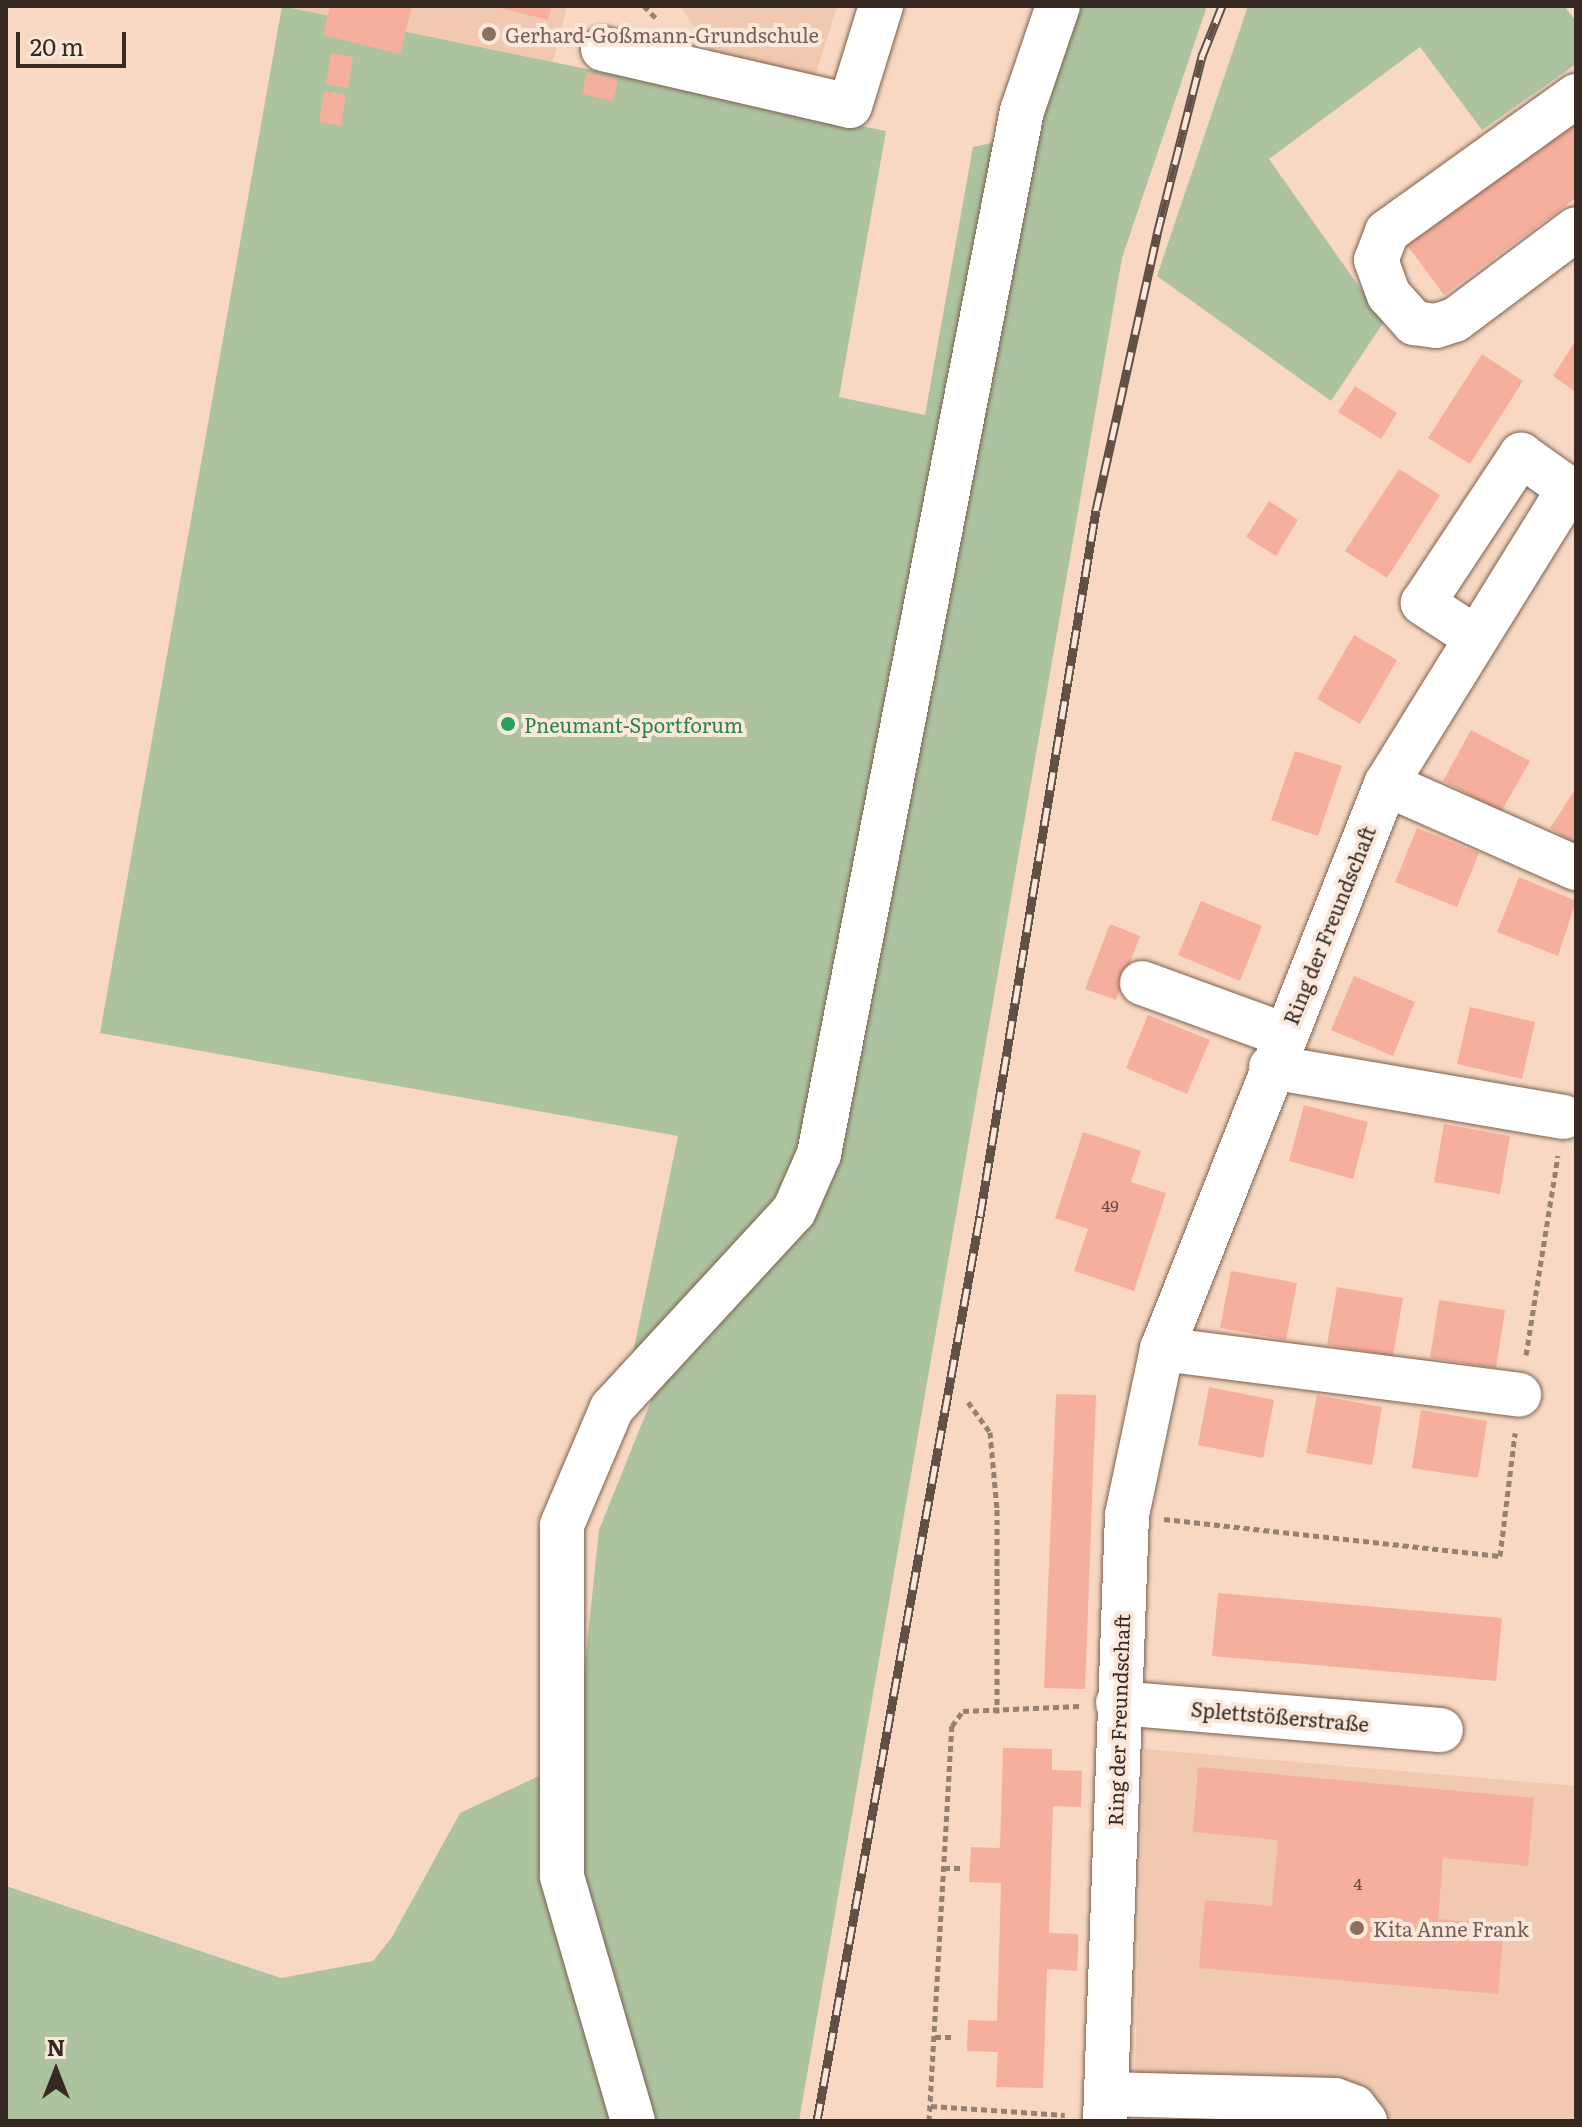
<!DOCTYPE html>
<meta charset="utf-8">
<style>
body{margin:0}
#map{position:relative;width:1582px;height:2127px;overflow:hidden;background:#f8d8c3;font-family:Literata,serif}
div>[style]{position:absolute}
.built>*{inset:0;background:#f0c9b0}
.green>*{inset:0;background:#adc3a0}
.building>*{inset:0;background:#f7af9d}
.path>*{height:5px;margin-top:-2.5px;transform-origin:0;background:repeating-linear-gradient(90deg,#968072 0 6px,transparent 0 10px)}
.roads{filter:drop-shadow(0 0 2px #7c604e) drop-shadow(0 0 2px #7c604e)}
.minor>*{height:44px;margin:-22px;padding:0 22px;transform-origin:22px;border-radius:22px;background:#fff}
.rail>*{height:9px;margin-top:-4.5px;transform-origin:0;background:repeating-linear-gradient(90deg,#fbe8db 0 18px,#605045 0 36px);box-sizing:border-box;border-block:2px solid #605045}
.dots>*{width:22px;height:22px;translate:-50% -50%;box-sizing:border-box;border:4px solid #fbe8db;border-radius:50%}
span{translate:-50% -50%;white-space:nowrap;text-align:center;line-height:1.15;-webkit-text-stroke:8px #fbe8db;paint-order:stroke}
.number-label{font-size:16px;color:#664a40}
.number-label span{-webkit-text-stroke-width:0}
.education-label{font-size:20px;color:#785e54}
.left{translate:0 -50%;text-align:left}
.leisure-label{font-size:20px;color:#27864d}
.street-label{font-size:20px;color:#352921}
.frame{position:absolute;inset:0;border:8px solid #352921;pointer-events:none}
.north{position:absolute;left:16px;top:2031px;width:80px;height:80px;-webkit-text-stroke:6px #fbe8db;paint-order:stroke;rotate:0deg;font-size:22px;font-weight:700;line-height:32px;text-align:center;color:#352921}
.north::after{content:'';display:block;margin:auto;width:28px;height:36px;background:#352921;clip-path:polygon(50% 0,100% 100%,50% 72%,0 100%)}
.scale{position:absolute;left:16px;top:32px;width:110px;height:36px;box-sizing:border-box;border:4px solid #352921;border-top:0;padding-left:10px;font-size:24px;line-height:28px;white-space:nowrap;color:#352921;-webkit-text-stroke:6px #fbe8db;paint-order:stroke}
</style>
<div id="map">
<div class="built">
<div style="clip-path:polygon(283px 6px,567px 6px,553px 62px)"></div>
<div style="clip-path:polygon(680px 6px,837px 6px,814px 80px,713px 54px)"></div>
<div style="clip-path:polygon(1144px 1749px,1576px 1786px,1576px 2121px,1382px 2121px,1148px 2081px,1135px 2070px)"></div>
</div>
<div class="green">
<div style="clip-path:polygon(282px 6px,886px 131px,839px 397px,925px 415px,973px 147px,1030px 135px,1054px 87px,1075px 6px,1207px 6px,1122px 258px,799px 2121px,6px 2121px,6px 1886px,281px 1978px,373px 1961px,392px 1937px,460px 1813px,575px 1759px,599px 1530px,667px 1361px,630px 1367px,678px 1136px,100px 1033px)"></div>
<div style="clip-path:polygon(1248px 6px,1564px 6px,1576px 21px,1576px 64px,1482px 130px,1420px 47px,1269px 159px,1360px 288px,1387px 317px,1331px 401px,1157px 276px)"></div>
</div>
<div class="building">
<div style="clip-path:polygon(330px 6px,412px 6px,400px 54px,323px 35px)"></div>
<div style="clip-path:polygon(492px 6px,552px 6px,548px 20px)"></div>
<div style="clip-path:polygon(331px 53px,353px 57px,348px 88px,326px 84px)"></div>
<div style="clip-path:polygon(587px 72px,618px 79px,613px 101px,582px 94px)"></div>
<div style="clip-path:polygon(324px 91px,346px 95px,341px 126px,319px 122px)"></div>
<div style="clip-path:polygon(1576px 123px,1576px 198px,1444px 295px,1407px 245px)"></div>
<div style="clip-path:polygon(1576px 340px,1576px 392px,1553px 376px)"></div>
<div style="clip-path:polygon(1482px 354px,1523px 381px,1470px 464px,1428px 438px)"></div>
<div style="clip-path:polygon(1355px 386px,1397px 413px,1381px 439px,1338px 412px)"></div>
<div style="clip-path:polygon(1399px 469px,1440px 495px,1387px 578px,1345px 551px)"></div>
<div style="clip-path:polygon(1269px 501px,1298px 520px,1276px 556px,1246px 537px)"></div>
<div style="clip-path:polygon(1354px 635px,1397px 660px,1360px 724px,1317px 699px)"></div>
<div style="clip-path:polygon(1471px 730px,1530px 761px,1501px 812px,1443px 781px)"></div>
<div style="clip-path:polygon(1295px 751px,1342px 766px,1318px 836px,1271px 820px)"></div>
<div style="clip-path:polygon(1576px 788px,1576px 845px,1550px 828px)"></div>
<div style="clip-path:polygon(1417px 828px,1479px 853px,1457px 907px,1395px 882px)"></div>
<div style="clip-path:polygon(1519px 877px,1576px 901px,1558px 956px,1497px 932px)"></div>
<div style="clip-path:polygon(1201px 901px,1262px 926px,1240px 981px,1178px 955px)"></div>
<div style="clip-path:polygon(1110px 924px,1140px 936px,1116px 1000px,1085px 989px)"></div>
<div style="clip-path:polygon(1354px 976px,1415px 1002px,1393px 1056px,1331px 1030px)"></div>
<div style="clip-path:polygon(1470px 1007px,1535px 1022px,1522px 1079px,1457px 1064px)"></div>
<div style="clip-path:polygon(1148px 1015px,1210px 1040px,1187px 1094px,1126px 1068px)"></div>
<div style="clip-path:polygon(1304px 1105px,1368px 1122px,1353px 1179px,1289px 1161px)"></div>
<div style="clip-path:polygon(1444px 1124px,1510px 1136px,1500px 1194px,1434px 1182px)"></div>
<div style="clip-path:polygon(1083px 1132px,1141px 1151px,1131px 1182px,1166px 1193px,1134px 1291px,1074px 1271px,1088px 1229px,1055px 1218px)"></div>
<div style="clip-path:polygon(1231px 1271px,1297px 1283px,1286px 1340px,1220px 1328px)"></div>
<div style="clip-path:polygon(1337px 1287px,1403px 1298px,1393px 1356px,1327px 1345px)"></div>
<div style="clip-path:polygon(1439px 1300px,1505px 1310px,1496px 1368px,1430px 1358px)"></div>
<div style="clip-path:polygon(1209px 1387px,1274px 1400px,1263px 1458px,1198px 1445px)"></div>
<div style="clip-path:polygon(1056px 1394px,1096px 1395px,1085px 1689px,1044px 1688px)"></div>
<div style="clip-path:polygon(1317px 1395px,1382px 1407px,1372px 1465px,1306px 1453px)"></div>
<div style="clip-path:polygon(1421px 1410px,1487px 1421px,1478px 1478px,1412px 1468px)"></div>
<div style="clip-path:polygon(1218px 1593px,1502px 1618px,1496px 1681px,1212px 1656px)"></div>
<div style="clip-path:polygon(1003px 1748px,1052px 1749px,1052px 1770px,1082px 1771px,1081px 1807px,1053px 1806px,1049px 1933px,1078px 1934px,1078px 1952px,1077px 1971px,1047px 1969px,1043px 2088px,996px 2087px,998px 2052px,967px 2051px,968px 2020px,997px 2021px,1001px 1883px,969px 1882px,971px 1847px,1000px 1848px)"></div>
<div style="clip-path:polygon(1198px 1767px,1534px 1798px,1528px 1866px,1443px 1858px,1438px 1919px,1504px 1925px,1498px 1994px,1199px 1968px,1205px 1900px,1272px 1906px,1278px 1840px,1193px 1832px)"></div>
</div>
<div class="path">
<div style="left:644px;top:6px;width:18px;rotate:45deg"></div>
<div style="left:1526px;top:1355px;width:202px;rotate:-80.9deg"></div>
<div style="left:968px;top:1402px;width:37px;rotate:54deg"></div>
<div style="left:990px;top:1432px;width:77px;rotate:84.8deg"></div>
<div style="left:997px;top:1509px;width:204px;rotate:90deg"></div>
<div style="left:1164px;top:1519px;width:338px;rotate:6.3deg"></div>
<div style="left:1500px;top:1556px;width:124px;rotate:-83deg"></div>
<div style="left:944px;top:1868px;width:18px"></div>
<div style="left:935px;top:2037px;width:19px"></div>
<div style="left:931px;top:2106px;width:134px;rotate:3.8deg"></div>
<div style="left:929px;top:2121px;width:396px;rotate:-86.7deg"></div>
<div style="left:952px;top:1726px;width:19px;rotate:-54deg"></div>
<div style="left:963px;top:1711px;width:117px;rotate:-2.4deg"></div>
</div>
<div class="roads">
<div class="minor">
<div style="left:603px;top:49px;width:253px;rotate:13deg"></div>
<div style="left:850px;top:106px;width:105px;rotate:-72.8deg"></div>
<div style="left:1576px;top:96px;width:233px;rotate:144.3deg"></div>
<div style="left:1387px;top:232px;width:30px;rotate:111deg"></div>
<div style="left:1376px;top:260px;width:37px;rotate:70deg"></div>
<div style="left:1389px;top:295px;width:38px;rotate:48deg"></div>
<div style="left:1414px;top:323px;width:22px;rotate:8deg"></div>
<div style="left:1436px;top:326px;width:20px;rotate:-18deg"></div>
<div style="left:1455px;top:320px;width:151px;rotate:-36.9deg"></div>
<div style="left:1476px;top:638px;width:64px;rotate:-146.6deg"></div>
<div style="left:1423px;top:603px;width:178px;rotate:-56.5deg"></div>
<div style="left:1521px;top:455px;width:59px;rotate:35.3deg"></div>
<div style="left:1386px;top:784px;width:208px;rotate:23.9deg"></div>
<div style="left:1142px;top:983px;width:151px;rotate:20.1deg"></div>
<div style="left:1271px;top:1067px;width:297px;rotate:9.7deg"></div>
<div style="left:1162px;top:1349px;width:360px;rotate:7.3deg"></div>
<div style="left:1118px;top:1703px;width:324px;rotate:4.8deg"></div>
<div style="left:1106px;top:2094px;width:229px;rotate:1.5deg"></div>
<div style="left:1335px;top:2100px;width:20px;rotate:20deg"></div>
<div style="left:1354px;top:2107px;width:18px;rotate:52deg"></div>
<div style="left:633px;top:2121px;width:255px;rotate:-106.2deg"></div>
<div style="left:562px;top:1876px;width:351px;rotate:-90deg"></div>
<div style="left:562px;top:1525px;width:127px;rotate:-66.9deg"></div>
<div style="left:612px;top:1408px;width:268px;rotate:-47.3deg"></div>
<div style="left:794px;top:1211px;width:62px;rotate:-66.3deg"></div>
<div style="left:819px;top:1154px;width:1063px;rotate:-78.99deg"></div>
<div style="left:1022px;top:111px;width:111px;rotate:-71.1deg"></div>
<div style="left:1105px;top:2121px;width:606px;rotate:-87.92deg"></div>
<div style="left:1127px;top:1515px;width:170px;rotate:-78.1deg"></div>
<div style="left:1162px;top:1349px;width:608px;rotate:-68.37deg"></div>
<div style="left:1386px;top:784px;width:347px;rotate:-58.2deg"></div>
<div style="left:1569px;top:489px;width:9px;rotate:41deg"></div>
</div>
</div>
<div class="rail">
<div style="left:817px;top:2121px;width:920px;rotate:-79.79deg"></div>
<div style="left:980px;top:1216px;width:715px;rotate:-80.67deg"></div>
<div style="left:1096px;top:510px;width:283px;rotate:-77.5deg"></div>
<div style="left:1157px;top:234px;width:184px;rotate:-75.8deg"></div>
<div style="left:1202px;top:56px;width:54px;rotate:-68.2deg"></div>
</div>
<div class="dots">
<div style="left:489px;top:34px;background:#8d6e63"></div>
<div style="left:508px;top:724px;background:#2e9e5b"></div>
<div style="left:1357px;top:1928px;background:#8d6e63"></div>
</div>
<div class="number-label">
<span style="left:1110px;top:1205px">49</span>
<span style="left:1358px;top:1883px">4</span>
</div>
<div class="education-label">
<span class="left" style="left:505px;top:34px">Gerhard-Goßmann-Grundschule</span>
<span class="left" style="left:1373px;top:1928px">Kita Anne Frank</span>
</div>
<div class="leisure-label">
<span class="left" style="left:524px;top:724px">Pneumant-Sportforum</span>
</div>
<div class="street-label">
<span style="left:1329px;top:925px;rotate:-68deg">Ring der Freundschaft</span>
<span style="left:1280px;top:1716px;rotate:5deg">Splettstößerstraße</span>
<span style="left:1118px;top:1720px;rotate:-88deg">Ring der Freundschaft</span>
</div>
<div class="frame"></div>
<div class="north">N</div>
<div class="scale">20 m</div>
</div>
